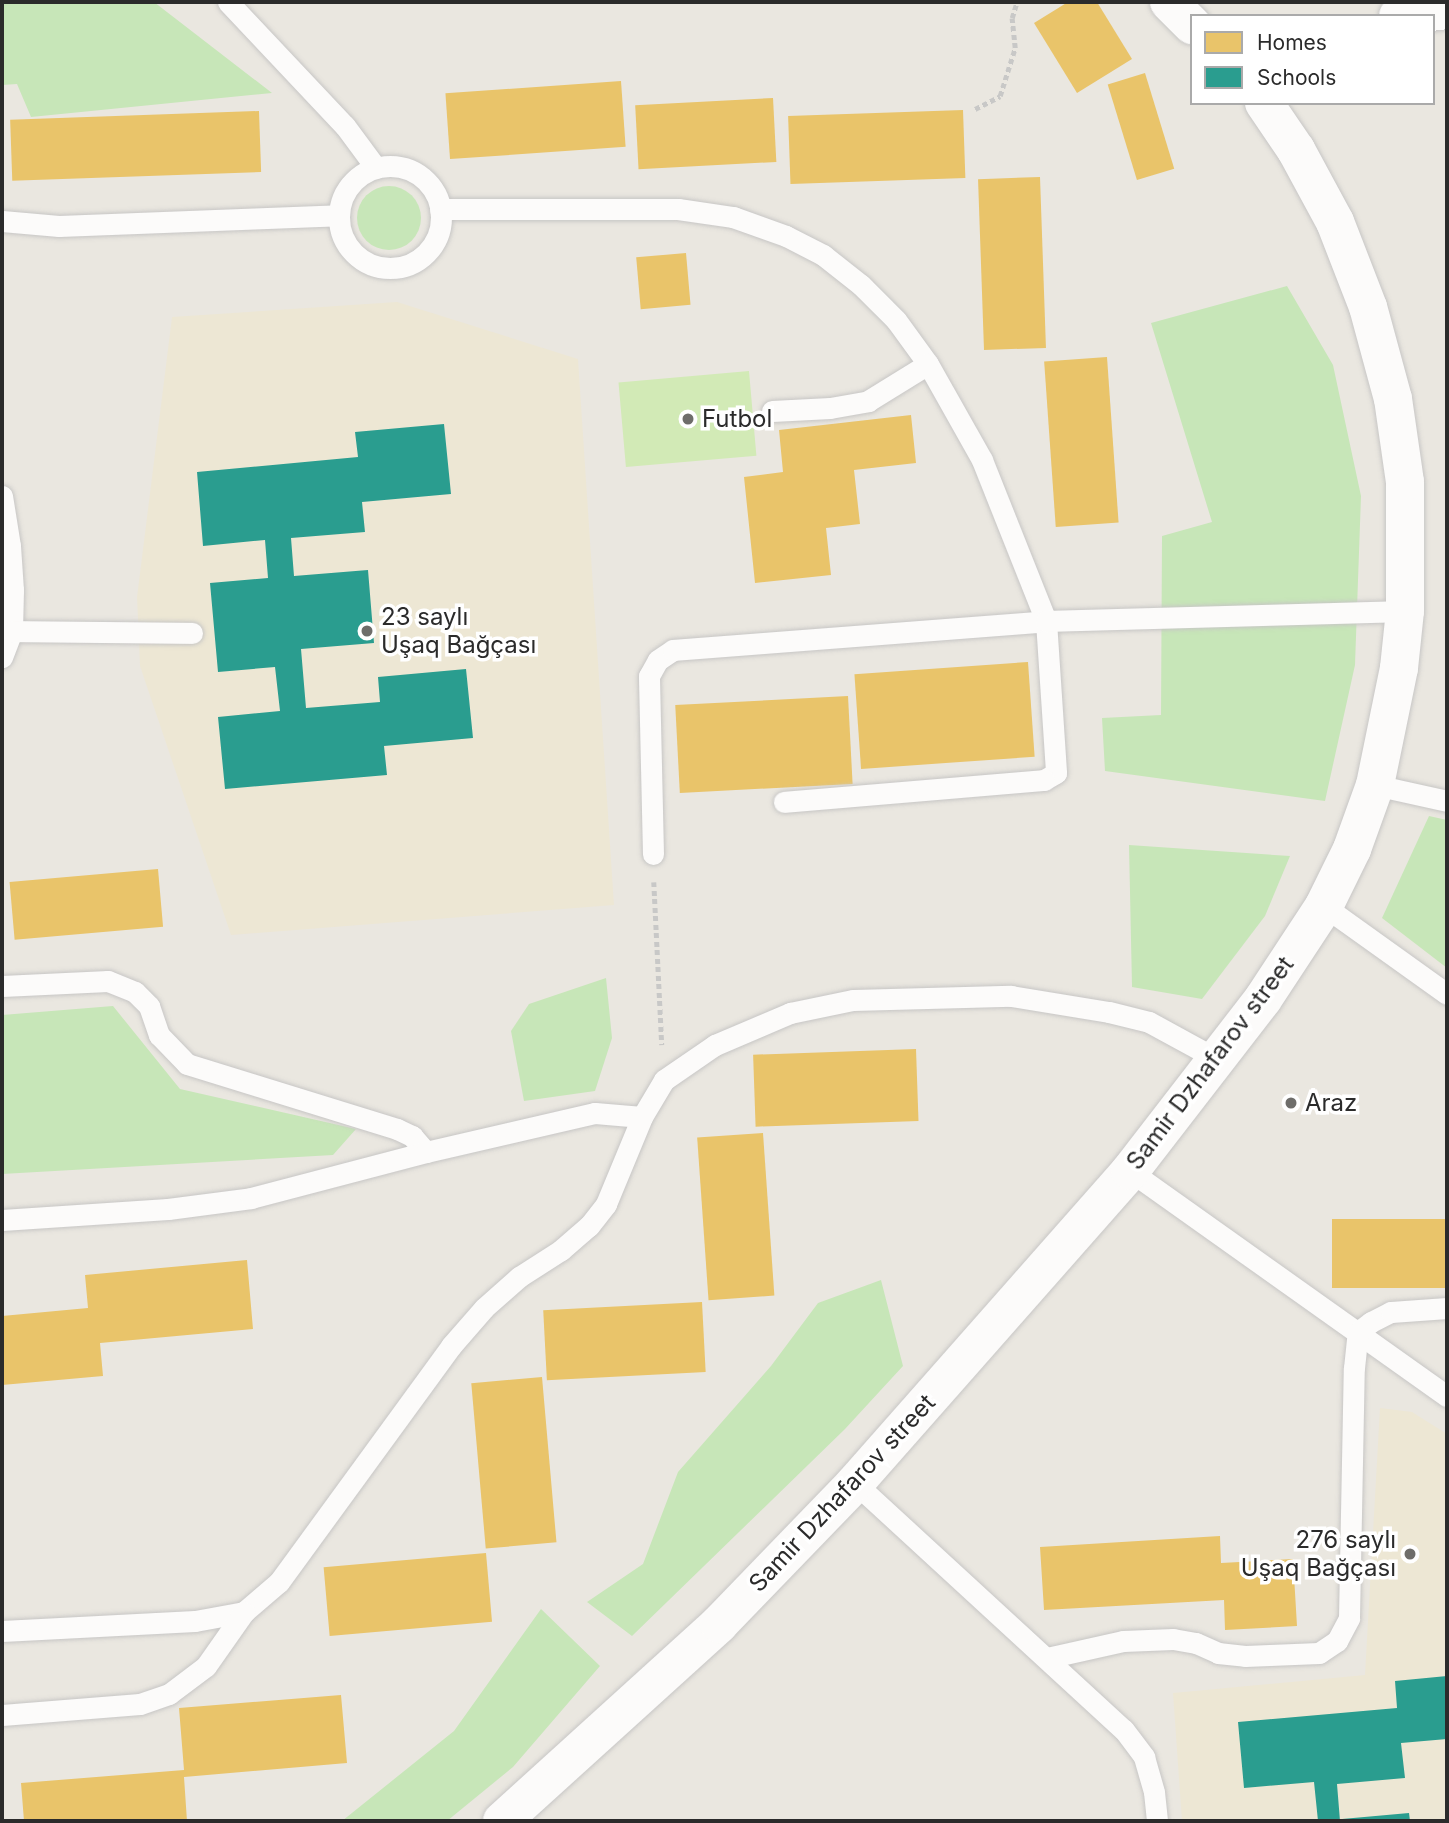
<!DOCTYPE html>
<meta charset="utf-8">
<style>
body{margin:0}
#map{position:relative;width:1449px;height:1823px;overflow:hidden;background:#eae7e0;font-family:Inter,sans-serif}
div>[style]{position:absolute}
.education>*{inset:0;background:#ede7d4}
.green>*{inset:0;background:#c7e6b8}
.round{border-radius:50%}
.pitch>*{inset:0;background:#d2eab6;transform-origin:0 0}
.homes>*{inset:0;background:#e9c46a;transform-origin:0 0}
.schools>*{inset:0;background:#2a9d8f}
.path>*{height:4.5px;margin-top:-2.25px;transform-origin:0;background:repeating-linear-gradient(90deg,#c8c8c7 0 5px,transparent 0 8.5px)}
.roads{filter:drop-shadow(0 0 2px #c7c6c5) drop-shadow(0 0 2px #c7c6c5)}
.lane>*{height:21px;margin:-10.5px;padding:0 10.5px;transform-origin:10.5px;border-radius:10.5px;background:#fcfbfa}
.lane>.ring{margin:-10.5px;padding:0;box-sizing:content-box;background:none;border:21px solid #fcfbfa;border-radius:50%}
.street>*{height:38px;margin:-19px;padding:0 19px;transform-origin:19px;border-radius:19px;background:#fcfbfa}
.dots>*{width:19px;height:19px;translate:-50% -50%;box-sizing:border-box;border:4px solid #fff;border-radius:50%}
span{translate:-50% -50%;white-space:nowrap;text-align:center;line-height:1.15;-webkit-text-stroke:7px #fff;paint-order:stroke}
.poi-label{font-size:24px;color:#2b2b2b}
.left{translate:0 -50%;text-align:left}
.right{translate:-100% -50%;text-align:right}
.street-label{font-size:24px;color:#2b2b2b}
.frame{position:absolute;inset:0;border:4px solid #2b2b2b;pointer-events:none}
.legend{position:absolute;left:1190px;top:14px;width:245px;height:91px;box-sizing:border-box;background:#fff;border:2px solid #aaa;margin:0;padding:9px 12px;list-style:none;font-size:21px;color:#2b2b2b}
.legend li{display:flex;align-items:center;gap:14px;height:35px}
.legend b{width:35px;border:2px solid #aaa}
</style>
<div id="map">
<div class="education">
<i style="clip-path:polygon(397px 302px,578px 359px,614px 905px,231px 935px,140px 666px,137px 597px,172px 317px)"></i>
<i style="clip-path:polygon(1380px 1408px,1412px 1412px,1447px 1434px,1447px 1821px,1182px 1821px,1173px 1693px,1365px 1675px)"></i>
</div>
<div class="green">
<i style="clip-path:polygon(2px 2px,154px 2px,272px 93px,31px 117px,17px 84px,2px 85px)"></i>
<i class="round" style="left:357px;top:186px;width:64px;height:64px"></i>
<i style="clip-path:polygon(1287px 286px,1333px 365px,1361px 496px,1355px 665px,1325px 801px,1105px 771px,1102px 718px,1161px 715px,1162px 536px,1212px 522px,1151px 323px)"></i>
<i style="clip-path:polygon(1429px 816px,1447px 820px,1447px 968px,1382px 918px)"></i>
<i style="clip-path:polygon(1129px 845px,1290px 856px,1265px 916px,1202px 999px,1132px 987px)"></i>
<i style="clip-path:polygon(606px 978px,612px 1038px,595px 1091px,524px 1101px,511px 1031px,529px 1004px)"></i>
<i style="clip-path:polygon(113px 1006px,180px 1089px,356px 1129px,333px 1155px,2px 1174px,2px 1015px)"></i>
<i style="clip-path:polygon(881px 1280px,903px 1366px,845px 1429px,632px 1636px,587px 1602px,643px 1564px,678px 1472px,771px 1366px,818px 1303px)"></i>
<i style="clip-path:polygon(541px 1609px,600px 1666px,513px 1767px,447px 1821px,342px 1821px,454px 1731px)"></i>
</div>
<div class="pitch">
<i style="left:749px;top:371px;width:85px;height:131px;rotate:85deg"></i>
</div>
<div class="homes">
<i style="clip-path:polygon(1068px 2px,1097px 2px,1132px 59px,1077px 93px,1034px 23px)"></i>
<i style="left:1145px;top:73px;width:100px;height:39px;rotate:73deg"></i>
<i style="left:621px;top:81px;width:66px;height:176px;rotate:86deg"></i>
<i style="left:773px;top:98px;width:64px;height:138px;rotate:87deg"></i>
<i style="left:963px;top:110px;width:68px;height:175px;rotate:88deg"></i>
<i style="left:259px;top:111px;width:61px;height:249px;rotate:88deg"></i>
<i style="left:1040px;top:177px;width:171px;height:62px;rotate:88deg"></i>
<i style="left:686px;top:253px;width:52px;height:50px;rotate:85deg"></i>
<i style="left:1107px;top:357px;width:166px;height:63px;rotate:86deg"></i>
<i style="clip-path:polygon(911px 415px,916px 463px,854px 470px,860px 524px,826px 528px,831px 575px,755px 583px,744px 477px,783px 472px,779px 430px)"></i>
<i style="left:1028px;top:662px;width:95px;height:174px;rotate:86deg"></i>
<i style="left:848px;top:696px;width:88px;height:173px;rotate:87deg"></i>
<i style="left:158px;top:869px;width:58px;height:149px;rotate:85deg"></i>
<i style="left:916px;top:1049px;width:72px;height:163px;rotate:88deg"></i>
<i style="left:763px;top:1133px;width:163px;height:66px;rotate:86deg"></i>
<i style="left:1447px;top:1219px;width:69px;height:115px;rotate:90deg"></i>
<i style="clip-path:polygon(247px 1260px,253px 1329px,100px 1343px,103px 1376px,2px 1385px,2px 1316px,88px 1308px,85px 1275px)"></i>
<i style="left:702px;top:1302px;width:70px;height:159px;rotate:87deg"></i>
<i style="left:542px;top:1377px;width:166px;height:71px;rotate:85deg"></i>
<i style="clip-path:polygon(1220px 1536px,1221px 1563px,1293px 1559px,1297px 1626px,1225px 1630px,1224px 1600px,1044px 1610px,1040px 1547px)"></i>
<i style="left:486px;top:1553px;width:69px;height:163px;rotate:85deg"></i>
<i style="clip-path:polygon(341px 1695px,347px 1763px,184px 1777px,187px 1821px,24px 1821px,21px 1783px,184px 1770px,179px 1708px)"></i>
</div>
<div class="schools">
<i style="clip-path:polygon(444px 424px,451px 494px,362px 502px,365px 532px,291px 538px,294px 576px,368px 570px,374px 643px,301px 649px,306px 708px,380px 702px,378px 677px,466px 669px,473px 738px,384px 746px,387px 775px,225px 789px,218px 717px,280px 711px,275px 667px,218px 672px,210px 583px,268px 578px,265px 540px,203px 546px,197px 472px,358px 457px,355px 432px)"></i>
<i style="clip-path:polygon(1447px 1676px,1447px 1739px,1401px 1743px,1405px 1778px,1337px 1784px,1340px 1821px,1318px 1821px,1314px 1782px,1244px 1788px,1238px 1722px,1397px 1708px,1395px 1681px)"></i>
<i style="clip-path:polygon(1409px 1813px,1410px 1821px,1342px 1821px,1342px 1819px)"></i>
</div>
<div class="path">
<i style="left:975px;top:109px;width:28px;rotate:-27deg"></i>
<i style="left:1000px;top:96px;width:50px;rotate:-72.6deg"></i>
<i style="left:1015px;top:48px;width:30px;rotate:-96deg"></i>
<i style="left:1012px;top:18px;width:17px;rotate:-73deg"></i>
<i style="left:654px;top:882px;width:163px;rotate:87.2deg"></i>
</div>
<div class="roads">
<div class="lane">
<i style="left:228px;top:2px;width:170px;rotate:46.7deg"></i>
<i style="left:345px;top:126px;width:52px;rotate:53.6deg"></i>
<i class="ring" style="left:339px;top:166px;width:81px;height:81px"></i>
<i style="left:440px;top:209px;width:238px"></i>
<i style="left:678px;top:209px;width:56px;rotate:8.3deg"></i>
<i style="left:733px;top:217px;width:56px;rotate:19.7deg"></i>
<i style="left:786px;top:236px;width:42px;rotate:27.2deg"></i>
<i style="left:823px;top:255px;width:48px;rotate:38.3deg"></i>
<i style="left:861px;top:285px;width:49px;rotate:45deg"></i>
<i style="left:896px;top:320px;width:54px;rotate:54deg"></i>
<i style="left:928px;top:364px;width:110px;rotate:60.6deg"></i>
<i style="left:982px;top:460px;width:173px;rotate:68.3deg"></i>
<i style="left:1046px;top:621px;width:152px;rotate:86.2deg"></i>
<i style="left:1056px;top:773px;width:14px;rotate:150deg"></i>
<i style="left:1044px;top:780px;width:261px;rotate:175.2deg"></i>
<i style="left:2px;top:221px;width:57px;rotate:5deg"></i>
<i style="left:59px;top:226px;width:280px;rotate:-2.2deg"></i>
<i style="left:772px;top:411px;width:58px;rotate:-3deg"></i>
<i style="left:830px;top:408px;width:39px;rotate:-10deg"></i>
<i style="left:868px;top:401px;width:70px;rotate:-31.7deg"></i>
<i style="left:2px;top:496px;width:51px;rotate:80.9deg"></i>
<i style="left:10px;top:546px;width:44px;rotate:86.1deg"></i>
<i style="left:13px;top:590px;width:41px;rotate:91.4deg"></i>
<i style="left:12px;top:631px;width:28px;rotate:111deg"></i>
<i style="left:12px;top:631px;width:180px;rotate:0.6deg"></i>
<i style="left:1375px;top:785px;width:74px;rotate:12.5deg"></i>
<i style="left:653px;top:854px;width:178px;rotate:-91.3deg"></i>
<i style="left:649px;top:676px;width:18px;rotate:-61deg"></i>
<i style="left:658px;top:660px;width:18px;rotate:-34deg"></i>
<i style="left:673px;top:650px;width:374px;rotate:-4.4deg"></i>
<i style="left:1046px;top:621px;width:359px;rotate:-1.6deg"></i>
<i style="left:1324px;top:906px;width:151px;rotate:35.6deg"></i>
<i style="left:2px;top:986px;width:106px;rotate:-2.7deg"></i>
<i style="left:108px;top:981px;width:29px;rotate:22deg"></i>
<i style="left:135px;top:992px;width:20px;rotate:45deg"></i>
<i style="left:149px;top:1006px;width:31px;rotate:71deg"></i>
<i style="left:159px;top:1035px;width:40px;rotate:46deg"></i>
<i style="left:187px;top:1064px;width:220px;rotate:17.2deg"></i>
<i style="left:397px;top:1129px;width:17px;rotate:25deg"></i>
<i style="left:412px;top:1136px;width:21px;rotate:49deg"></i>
<i style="left:1130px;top:1171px;width:389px;rotate:35.4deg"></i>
<i style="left:2px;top:1220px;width:166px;rotate:-3.8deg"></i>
<i style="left:168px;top:1209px;width:84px;rotate:-7.5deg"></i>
<i style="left:251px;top:1198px;width:181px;rotate:-14.7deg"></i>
<i style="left:426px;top:1152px;width:173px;rotate:-13deg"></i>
<i style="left:595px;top:1113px;width:47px;rotate:4.9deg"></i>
<i style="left:855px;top:1483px;width:365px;rotate:42.6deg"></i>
<i style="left:1124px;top:1730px;width:34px;rotate:53deg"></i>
<i style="left:1144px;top:1757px;width:36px;rotate:74deg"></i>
<i style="left:1154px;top:1792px;width:29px;rotate:84deg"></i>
<i style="left:2px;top:1631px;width:193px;rotate:-3deg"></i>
<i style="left:195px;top:1621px;width:50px;rotate:-10.4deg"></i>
<i style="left:244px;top:1612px;width:46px;rotate:-40.6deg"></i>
<i style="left:279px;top:1582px;width:292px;rotate:-53.9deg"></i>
<i style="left:451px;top:1346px;width:50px;rotate:-49deg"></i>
<i style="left:484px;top:1308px;width:47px;rotate:-41.5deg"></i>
<i style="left:519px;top:1277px;width:50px;rotate:-32.7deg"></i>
<i style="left:561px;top:1250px;width:37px;rotate:-41deg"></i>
<i style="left:589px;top:1226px;width:28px;rotate:-52deg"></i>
<i style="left:606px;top:1204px;width:94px;rotate:-67.5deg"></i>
<i style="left:642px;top:1117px;width:43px;rotate:-59.3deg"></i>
<i style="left:664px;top:1080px;width:62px;rotate:-34.5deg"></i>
<i style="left:715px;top:1045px;width:82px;rotate:-23.1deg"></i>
<i style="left:790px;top:1013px;width:64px;rotate:-11.7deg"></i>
<i style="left:853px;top:1000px;width:158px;rotate:-1.5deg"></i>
<i style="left:1011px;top:996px;width:99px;rotate:9.3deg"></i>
<i style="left:1109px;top:1012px;width:41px;rotate:14deg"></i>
<i style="left:1149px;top:1022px;width:77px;rotate:28.6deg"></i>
<i style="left:1047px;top:1658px;width:78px;rotate:-12.6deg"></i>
<i style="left:1123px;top:1641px;width:50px;rotate:-2.3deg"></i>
<i style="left:1173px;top:1639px;width:23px;rotate:10deg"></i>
<i style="left:1196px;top:1643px;width:24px;rotate:24deg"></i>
<i style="left:1218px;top:1653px;width:27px;rotate:6deg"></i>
<i style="left:1245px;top:1656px;width:74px;rotate:-2.3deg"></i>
<i style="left:1319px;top:1653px;width:22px;rotate:-34deg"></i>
<i style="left:1337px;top:1641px;width:26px;rotate:-62deg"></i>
<i style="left:1349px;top:1618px;width:250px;rotate:-88.9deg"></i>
<i style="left:1354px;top:1368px;width:36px;rotate:-84deg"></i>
<i style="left:1358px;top:1332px;width:16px;rotate:-38deg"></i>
<i style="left:1371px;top:1322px;width:22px;rotate:-27deg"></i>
<i style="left:1391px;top:1312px;width:56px;rotate:-4.1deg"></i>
<i style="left:2px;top:1715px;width:138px;rotate:-4.6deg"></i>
<i style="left:140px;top:1704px;width:31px;rotate:-19deg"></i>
<i style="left:169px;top:1694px;width:46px;rotate:-37.1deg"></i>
<i style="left:206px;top:1666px;width:66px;rotate:-54.9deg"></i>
</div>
<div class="street">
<i style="left:1169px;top:2px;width:33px;rotate:45deg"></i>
<i style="left:1398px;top:16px;width:49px;rotate:-7deg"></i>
<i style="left:502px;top:1821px;width:293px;rotate:-42.2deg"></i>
<i style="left:719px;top:1624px;width:196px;rotate:-46deg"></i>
<i style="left:855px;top:1483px;width:416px;rotate:-48.6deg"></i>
<i style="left:1130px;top:1171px;width:217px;rotate:-52.3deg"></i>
<i style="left:1263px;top:999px;width:111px;rotate:-56.7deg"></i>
<i style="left:1324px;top:906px;width:64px;rotate:-63.8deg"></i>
<i style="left:1352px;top:849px;width:68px;rotate:-70.2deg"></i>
<i style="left:1375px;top:785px;width:119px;rotate:-78.4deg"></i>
<i style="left:1399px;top:668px;width:57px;rotate:-84deg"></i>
<i style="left:1405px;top:611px;width:129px;rotate:-90deg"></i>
<i style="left:1405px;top:482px;width:84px;rotate:-98.2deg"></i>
<i style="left:1393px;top:399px;width:95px;rotate:-105.2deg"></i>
<i style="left:1368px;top:307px;width:91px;rotate:-111.2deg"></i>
<i style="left:1335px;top:222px;width:82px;rotate:-118.4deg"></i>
<i style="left:1296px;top:150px;width:57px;rotate:-124.2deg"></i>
</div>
</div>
<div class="dots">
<i style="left:688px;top:419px;background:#6e6d6a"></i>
<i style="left:367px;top:631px;background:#6e6d6a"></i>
<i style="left:1291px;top:1103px;background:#6e6d6a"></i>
<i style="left:1410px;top:1554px;background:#6e6d6a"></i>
</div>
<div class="poi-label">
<span class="left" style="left:702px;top:419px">Futbol</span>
<span class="left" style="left:381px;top:631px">23 saylı<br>Uşaq Bağçası</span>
<span class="left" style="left:1305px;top:1103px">Araz</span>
<span class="right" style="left:1396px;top:1554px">276 saylı<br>Uşaq Bağçası</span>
</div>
<div class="street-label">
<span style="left:1210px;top:1063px;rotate:-53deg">Samir Dzhafarov street</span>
<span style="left:842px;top:1493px;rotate:-47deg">Samir Dzhafarov street</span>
</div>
<div class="frame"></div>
<ul class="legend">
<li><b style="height:19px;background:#e9c46a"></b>Homes</li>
<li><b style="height:19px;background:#2a9d8f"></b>Schools</li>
</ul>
</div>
